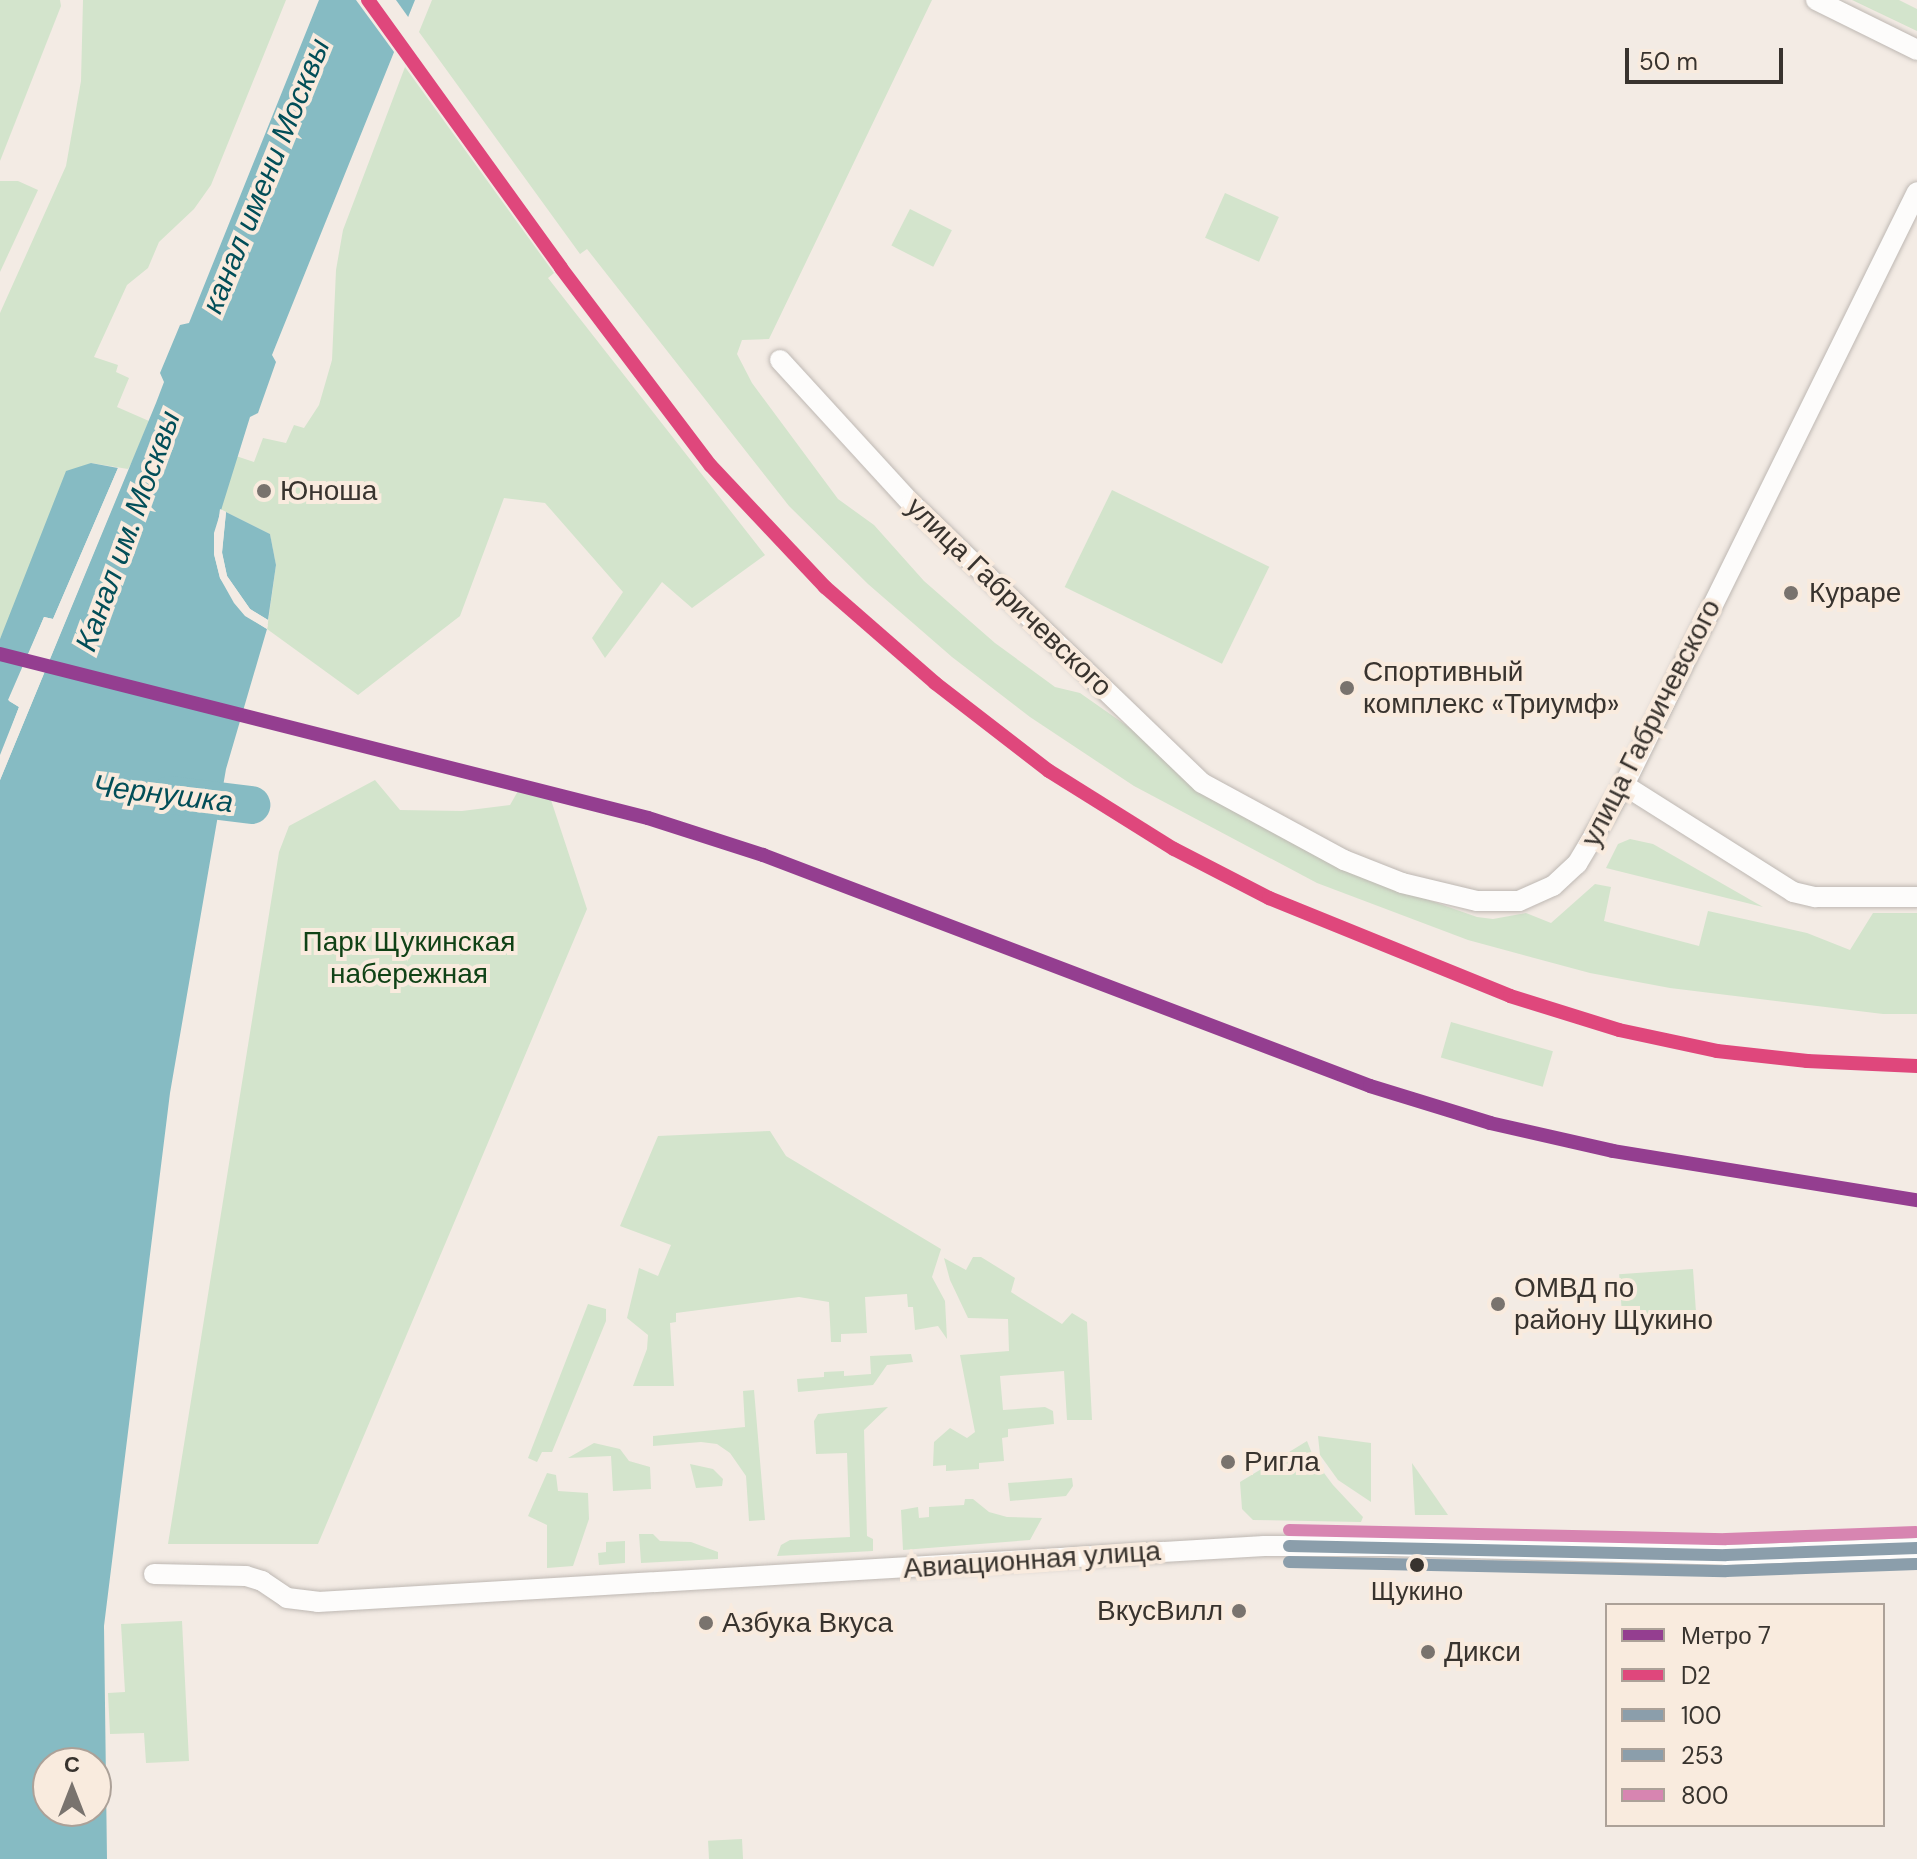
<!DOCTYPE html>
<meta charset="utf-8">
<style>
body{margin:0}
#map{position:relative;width:1917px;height:1859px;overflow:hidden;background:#f3ebe4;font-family:"DM Sans",sans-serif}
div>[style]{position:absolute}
.green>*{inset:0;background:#d3e4cc;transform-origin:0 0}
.water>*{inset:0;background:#86bbc3}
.pier>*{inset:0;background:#f3ebe4}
.river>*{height:38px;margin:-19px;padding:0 19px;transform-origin:19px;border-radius:19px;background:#86bbc3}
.roads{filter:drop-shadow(0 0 2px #beb8b3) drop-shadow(0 0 2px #beb8b3)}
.minor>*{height:20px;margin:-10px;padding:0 10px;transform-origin:10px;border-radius:10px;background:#fdfcfb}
.bus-1>*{height:12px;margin:-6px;padding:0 6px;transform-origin:6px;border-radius:6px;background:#8b9eab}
.bus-2>*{height:12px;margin:-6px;padding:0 6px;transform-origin:6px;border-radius:6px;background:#8b9eab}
.bus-3>*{height:12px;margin:-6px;padding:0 6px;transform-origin:6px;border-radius:6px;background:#d785b1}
.rail-1>*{height:14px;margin:-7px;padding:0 7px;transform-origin:7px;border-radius:7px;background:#df477c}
.metro-1>*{height:14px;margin:-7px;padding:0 7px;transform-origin:7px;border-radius:7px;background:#943e90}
.dots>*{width:22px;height:22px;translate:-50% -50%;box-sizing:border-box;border:4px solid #f9ebde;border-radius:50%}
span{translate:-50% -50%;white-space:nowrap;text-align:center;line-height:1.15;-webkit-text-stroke:8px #f9ebde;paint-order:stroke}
.bus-label{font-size:26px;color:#38332e}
.poi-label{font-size:28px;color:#38332e}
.left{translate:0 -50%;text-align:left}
.right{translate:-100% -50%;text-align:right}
.street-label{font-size:28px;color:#38332e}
.park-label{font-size:28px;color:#104216}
.water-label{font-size:30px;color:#024e58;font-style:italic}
.legend{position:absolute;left:1605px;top:1603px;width:280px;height:224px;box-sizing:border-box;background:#f9ebde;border:2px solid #aca198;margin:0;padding:10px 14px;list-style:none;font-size:24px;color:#38332e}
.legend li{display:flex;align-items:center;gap:16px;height:40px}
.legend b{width:40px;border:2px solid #aca198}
.north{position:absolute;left:32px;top:1747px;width:80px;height:80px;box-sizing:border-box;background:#f9ebde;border:2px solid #aca198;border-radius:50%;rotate:0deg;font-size:22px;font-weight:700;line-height:32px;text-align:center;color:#38332e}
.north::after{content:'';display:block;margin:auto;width:28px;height:36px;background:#79736e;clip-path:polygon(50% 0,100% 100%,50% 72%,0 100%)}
.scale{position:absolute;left:1625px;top:48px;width:158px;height:36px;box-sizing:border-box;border:4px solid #38332e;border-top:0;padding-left:10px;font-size:24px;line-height:28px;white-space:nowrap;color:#38332e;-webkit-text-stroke:6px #f9ebde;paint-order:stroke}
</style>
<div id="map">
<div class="green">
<i style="clip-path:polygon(0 0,60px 0,61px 6px,0 161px)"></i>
<i style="clip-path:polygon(83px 0,286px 0,211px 185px,194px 209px,159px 242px,148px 268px,127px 285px,94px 357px,118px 365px,116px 372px,129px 378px,117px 407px,149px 421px,132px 462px,128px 469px,91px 463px,0 639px,0 313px,66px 166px,81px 81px)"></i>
<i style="clip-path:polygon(432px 0,932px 0,769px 339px,742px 340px,737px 354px,752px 383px,838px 499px,874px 525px,924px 581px,995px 643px,1055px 687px,1080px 693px,1140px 735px,1189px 782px,1231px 810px,1343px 870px,1477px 917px,1493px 919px,1526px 913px,1551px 923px,1595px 884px,1611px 887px,1604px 921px,1699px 946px,1708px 911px,1807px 933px,1850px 950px,1873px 913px,1917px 913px,1917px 1014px,1883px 1014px,1670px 988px,1590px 973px,1468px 940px,1317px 883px,1134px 786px,1030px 717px,952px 657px,868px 584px,789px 506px,587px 249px,580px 254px,419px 32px)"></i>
<i style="clip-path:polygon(1852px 0,1899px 0,1917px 9px,1917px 31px)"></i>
<i style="clip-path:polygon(405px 67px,554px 273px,548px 278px,765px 555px,692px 608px,662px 582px,605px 658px,592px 638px,623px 592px,545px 503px,504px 498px,460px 616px,358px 695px,267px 629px,276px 565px,270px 534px,220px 509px,236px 456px,254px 462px,263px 438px,286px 443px,294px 425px,304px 428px,319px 405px,332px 360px,336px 270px,343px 230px)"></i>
<i style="clip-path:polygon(0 181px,18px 181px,38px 190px,0 272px)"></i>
<i style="left:1225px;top:193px;width:59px;height:49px;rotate:24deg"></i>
<i style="left:910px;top:209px;width:47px;height:41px;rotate:27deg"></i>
<i style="left:1112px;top:490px;width:175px;height:108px;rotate:26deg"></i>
<i style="clip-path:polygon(375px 780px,400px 810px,462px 811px,510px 805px,518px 791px,550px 797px,587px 909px,318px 1544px,168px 1544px,279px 852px,289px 826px)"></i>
<i style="clip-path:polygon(1630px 839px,1653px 844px,1763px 907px,1606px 868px,1618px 844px)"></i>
<i style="left:1451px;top:1022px;width:106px;height:37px;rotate:16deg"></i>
<i style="clip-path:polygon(770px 1131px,786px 1156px,941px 1249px,932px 1277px,945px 1301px,947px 1339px,938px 1326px,915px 1330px,913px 1307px,908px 1307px,907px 1294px,865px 1297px,867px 1333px,841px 1334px,841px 1342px,831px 1342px,829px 1302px,799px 1297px,676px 1313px,676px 1322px,670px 1323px,674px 1386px,633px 1386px,647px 1349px,648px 1335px,627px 1318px,639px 1268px,658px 1276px,671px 1245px,620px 1226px,658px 1136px)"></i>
<i style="clip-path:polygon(973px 1257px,981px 1257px,1015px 1278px,1011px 1292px,1062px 1324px,1072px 1313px,1087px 1322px,1092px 1420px,1067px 1420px,1064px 1371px,1000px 1376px,1003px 1410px,1045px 1407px,1053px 1411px,1054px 1424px,1008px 1429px,1008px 1437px,1002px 1438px,1004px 1461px,979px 1463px,979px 1469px,946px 1471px,946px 1465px,933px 1466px,934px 1442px,950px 1428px,967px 1438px,975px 1432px,960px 1355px,1009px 1351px,1008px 1319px,968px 1318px,950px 1280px,944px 1258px,966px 1270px)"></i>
<i style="left:1693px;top:1269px;width:46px;height:74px;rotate:86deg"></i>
<i style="clip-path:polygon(588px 1304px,606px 1309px,606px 1321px,552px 1452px,542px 1452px,537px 1462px,528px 1458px)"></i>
<i style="clip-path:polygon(911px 1354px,913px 1362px,887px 1365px,873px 1385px,798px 1392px,797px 1379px,824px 1377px,824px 1372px,844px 1371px,844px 1376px,871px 1374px,870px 1356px)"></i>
<i style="clip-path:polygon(754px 1390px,765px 1520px,749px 1521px,746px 1476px,730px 1453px,717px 1444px,701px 1442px,653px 1446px,653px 1436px,745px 1427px,743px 1391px)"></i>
<i style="clip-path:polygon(888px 1407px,864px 1430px,867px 1536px,873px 1539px,873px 1551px,777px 1556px,781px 1545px,790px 1540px,850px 1537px,847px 1453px,816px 1454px,814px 1421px,818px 1414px)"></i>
<i style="clip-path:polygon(1318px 1436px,1371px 1443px,1371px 1502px,1338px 1480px,1320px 1455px)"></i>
<i style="clip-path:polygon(1307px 1441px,1315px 1461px,1333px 1485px,1363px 1517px,1361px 1522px,1253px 1520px,1242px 1509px,1240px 1482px)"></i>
<i style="clip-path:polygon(594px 1443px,620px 1449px,629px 1461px,650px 1467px,651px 1489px,613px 1491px,611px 1456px,568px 1458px)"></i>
<i style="clip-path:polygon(1412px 1463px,1448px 1515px,1415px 1515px)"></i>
<i style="clip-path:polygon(690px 1464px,713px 1469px,723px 1479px,722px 1486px,696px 1488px)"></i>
<i style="clip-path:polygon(547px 1473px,556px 1475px,558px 1491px,588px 1493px,589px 1519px,573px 1566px,547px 1568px,547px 1525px,528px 1516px)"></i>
<i style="clip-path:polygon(1072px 1478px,1073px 1486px,1066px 1496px,1010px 1501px,1008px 1483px)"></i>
<i style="clip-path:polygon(965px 1499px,973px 1499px,989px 1512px,1007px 1517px,1042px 1518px,1030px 1540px,903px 1550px,901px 1510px,918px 1507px,919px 1518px,929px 1517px,929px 1507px,964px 1505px)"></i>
<i style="clip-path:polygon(639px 1534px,653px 1534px,660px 1541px,691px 1542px,718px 1552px,718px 1559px,641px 1563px)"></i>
<i style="clip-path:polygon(625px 1541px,625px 1563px,599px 1565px,598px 1553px,606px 1552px,606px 1542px)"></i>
<i style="clip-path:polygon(182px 1621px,189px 1761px,146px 1763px,144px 1733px,110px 1734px,108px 1693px,125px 1692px,121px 1624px)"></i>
<i style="left:742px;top:1839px;width:20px;height:34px;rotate:87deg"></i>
</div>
<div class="water">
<i style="clip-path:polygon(evenodd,319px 0,415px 0,272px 355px,276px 362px,258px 413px,250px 417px,214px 533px,214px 554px,220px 578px,234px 603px,245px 616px,267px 629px,226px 769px,170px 1093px,104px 1626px,107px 1859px,0 1859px,0 780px,156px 403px,164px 382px,160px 373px,180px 325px,189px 323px,319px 0,48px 1763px,96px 1763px,96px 1811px,48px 1811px,48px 1763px)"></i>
<i style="clip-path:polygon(91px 463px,118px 468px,53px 619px,44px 617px,9px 701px,19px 707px,0 755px,0 639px,66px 471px)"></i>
<i style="clip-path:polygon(226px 512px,270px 534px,276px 565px,268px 620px,250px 609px,227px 576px,222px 553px)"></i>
</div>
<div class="pier">
<i style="clip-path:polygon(356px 0,396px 0,411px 21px,397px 56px)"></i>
<i style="clip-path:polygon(118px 468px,122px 469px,57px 621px,46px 621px,13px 699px,23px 708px,0 759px,19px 707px,8px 700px,44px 617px,53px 619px)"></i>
<i style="clip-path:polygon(124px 469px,128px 469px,0 780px,0 769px)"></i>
<i style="clip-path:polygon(220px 509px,226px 512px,222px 552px,227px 576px,250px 609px,268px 620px,268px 624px,254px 616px,268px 625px,267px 629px,245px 615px,220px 578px,214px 554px)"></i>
</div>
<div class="river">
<i style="left:170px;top:795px;width:82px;rotate:7deg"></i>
</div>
<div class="roads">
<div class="minor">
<i style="left:1816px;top:0;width:113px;rotate:26.3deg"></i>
<i style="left:780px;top:360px;width:195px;rotate:47.5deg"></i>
<i style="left:912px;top:504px;width:402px;rotate:43.9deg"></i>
<i style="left:1202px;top:783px;width:162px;rotate:28.5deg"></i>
<i style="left:1344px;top:860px;width:62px;rotate:21.6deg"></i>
<i style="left:1402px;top:883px;width:77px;rotate:13.5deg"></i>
<i style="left:1477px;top:901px;width:42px"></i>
<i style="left:1519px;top:901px;width:37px;rotate:-24deg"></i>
<i style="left:1553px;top:886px;width:33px;rotate:-43deg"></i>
<i style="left:1577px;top:864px;width:92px;rotate:-59.3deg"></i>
<i style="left:1624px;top:785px;width:661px;rotate:-63.71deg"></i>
<i style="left:1624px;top:785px;width:200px;rotate:32.3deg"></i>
<i style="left:1793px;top:892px;width:23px;rotate:13deg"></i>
<i style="left:1815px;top:897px;width:102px"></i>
<i style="left:154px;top:1574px;width:92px;rotate:1.2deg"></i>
<i style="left:246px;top:1576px;width:17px;rotate:17deg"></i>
<i style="left:262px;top:1581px;width:30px;rotate:34deg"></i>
<i style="left:287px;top:1598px;width:31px;rotate:7deg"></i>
<i style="left:318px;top:1602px;width:948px;rotate:-3.39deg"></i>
<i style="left:1264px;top:1546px;width:126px"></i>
<i style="left:1390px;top:1546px;width:336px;rotate:1.5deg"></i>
<i style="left:1726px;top:1555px;width:191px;rotate:-2.1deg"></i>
</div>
</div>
<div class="bus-1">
<i style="left:1289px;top:1546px;width:437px;rotate:1.2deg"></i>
<i style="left:1726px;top:1555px;width:191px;rotate:-2.1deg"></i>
</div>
<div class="bus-2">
<i style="left:1289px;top:1562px;width:437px;rotate:1.2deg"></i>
<i style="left:1726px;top:1571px;width:191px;rotate:-2.1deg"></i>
</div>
<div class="bus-3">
<i style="left:1289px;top:1530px;width:437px;rotate:1.2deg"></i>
<i style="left:1726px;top:1539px;width:190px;rotate:-2.1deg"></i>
</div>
<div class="rail-1">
<i style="left:368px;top:0;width:330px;rotate:54.2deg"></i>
<i style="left:561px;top:268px;width:248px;rotate:52.9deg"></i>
<i style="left:711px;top:466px;width:166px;rotate:46.7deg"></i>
<i style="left:825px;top:587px;width:146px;rotate:41.1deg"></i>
<i style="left:935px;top:683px;width:144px;rotate:37.7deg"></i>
<i style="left:1049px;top:771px;width:147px;rotate:32deg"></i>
<i style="left:1174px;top:849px;width:107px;rotate:27.3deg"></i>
<i style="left:1269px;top:898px;width:260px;rotate:22.1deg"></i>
<i style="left:1510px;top:996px;width:114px;rotate:17.3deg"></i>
<i style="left:1619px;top:1030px;width:100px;rotate:12.1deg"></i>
<i style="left:1717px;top:1051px;width:91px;rotate:6.3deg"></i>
<i style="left:1807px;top:1061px;width:110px;rotate:2.6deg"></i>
</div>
<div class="metro-1">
<i style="left:0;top:654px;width:668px;rotate:14.2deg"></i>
<i style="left:648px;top:818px;width:121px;rotate:17.8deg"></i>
<i style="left:763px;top:855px;width:649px;rotate:20.83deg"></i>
<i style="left:1370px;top:1086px;width:126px;rotate:17.1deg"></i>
<i style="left:1490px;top:1123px;width:126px;rotate:12.8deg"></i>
<i style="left:1613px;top:1151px;width:308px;rotate:9.2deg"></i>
</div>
<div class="dots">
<i style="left:264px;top:491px;background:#79736e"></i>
<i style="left:1791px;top:593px;background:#79736e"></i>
<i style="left:1347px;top:688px;background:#79736e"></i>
<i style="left:1498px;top:1304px;background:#79736e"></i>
<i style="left:1228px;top:1462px;background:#79736e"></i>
<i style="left:1417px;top:1565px;background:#38332e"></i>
<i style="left:1239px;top:1611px;background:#79736e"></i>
<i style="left:706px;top:1623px;background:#79736e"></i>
<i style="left:1428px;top:1652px;background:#79736e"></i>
</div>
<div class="bus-label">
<span style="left:1417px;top:1592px">Щукино</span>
</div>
<div class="poi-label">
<span class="left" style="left:280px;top:491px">Юноша</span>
<span class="left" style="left:1809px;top:593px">Кураре</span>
<span class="left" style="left:1363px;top:688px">Спортивный<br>комплекс «Триумф»</span>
<span class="left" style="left:1514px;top:1304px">ОМВД по<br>району Щукино</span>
<span class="left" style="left:1244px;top:1462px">Ригла</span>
<span class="right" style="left:1223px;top:1611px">ВкусВилл</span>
<span class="left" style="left:722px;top:1623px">Азбука Вкуса</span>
<span class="left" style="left:1444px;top:1652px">Дикси</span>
</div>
<div class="street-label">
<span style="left:1009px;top:597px;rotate:44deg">улица Габричевского</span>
<span style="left:1651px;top:723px;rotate:-63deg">улица Габричевского</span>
<span style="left:1032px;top:1560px;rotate:-4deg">Авиационная улица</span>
</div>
<div class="park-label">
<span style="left:409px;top:958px">Парк Щукинская<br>набережная</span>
</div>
<div class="water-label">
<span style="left:266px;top:176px;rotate:-68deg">канал имени Москвы</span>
<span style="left:128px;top:531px;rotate:-70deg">Канал им. Москвы</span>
<span style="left:163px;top:794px;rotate:7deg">Чернушка</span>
</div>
<ul class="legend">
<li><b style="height:10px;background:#943e90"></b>Метро 7</li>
<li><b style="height:10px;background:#df477c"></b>D2</li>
<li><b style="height:10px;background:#8b9eab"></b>100</li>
<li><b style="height:10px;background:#8b9eab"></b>253</li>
<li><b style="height:10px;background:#d785b1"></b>800</li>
</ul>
<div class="north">С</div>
<div class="scale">50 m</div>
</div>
